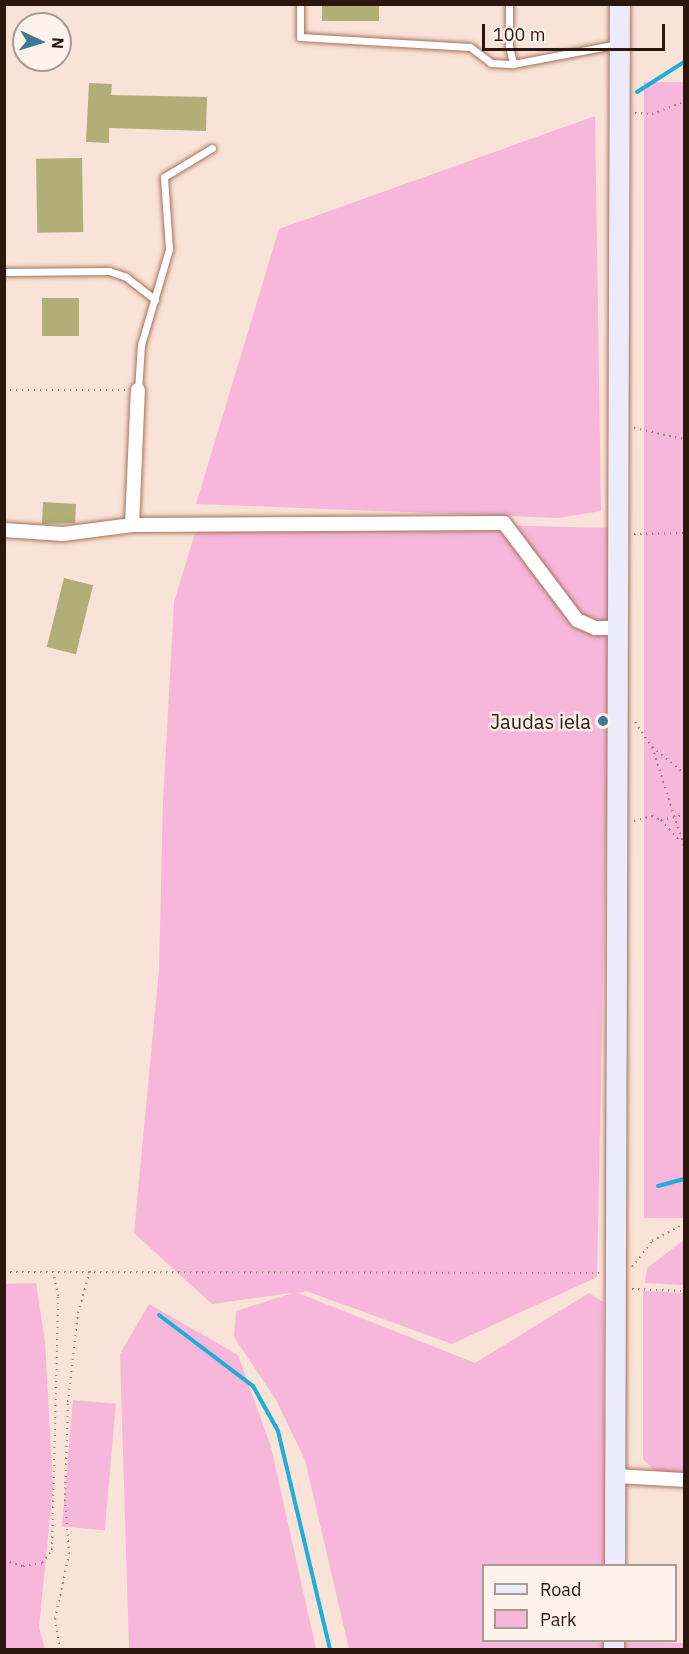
<!DOCTYPE html>
<style>
body{margin:0}
#map{position:relative;width:689px;height:1654px;overflow:hidden;background:#f9e2d7;font-family:"IBM Plex Sans",sans-serif}
div>[style]{position:absolute}
.green>*{inset:0;background:#f7b7da;transform-origin:0 0}
.stream>*{height:4px;margin:-2px;padding:0 2px;transform-origin:2px;border-radius:2px;background:#1fadd9}
.building>*{inset:0;background:#b1ae77;transform-origin:0 0}
.path>*{height:2px;margin-top:-1px;transform-origin:0;background:repeating-linear-gradient(90deg,#978177 0 1.5px,transparent 0 6px)}
.roads{filter:drop-shadow(0 0 2px #a5725a) drop-shadow(0 0 2px #a5725a)}
.lane>*{height:7px;margin:-3.5px;padding:0 3.5px;transform-origin:3.5px;border-radius:3.5px;background:#fff}
.street>*{height:14px;margin:-7px;padding:0 7px;transform-origin:7px;border-radius:7px;background:#fff}
.secondary>*{height:20px;margin:-10px;padding:0 10px;transform-origin:10px;border-radius:10px;background:#ebebfb}
.dots>*{width:16px;height:16px;translate:-50% -50%;box-sizing:border-box;border:3px solid #fef2ec;border-radius:50%}
span{translate:-50% -50%;white-space:nowrap;text-align:center;line-height:1.15;-webkit-text-stroke:4.5px #fef2ec;paint-order:stroke}
.poi-label{font-size:20px;color:#2b170d}
.right{translate:-100% -50%;text-align:right}
.frame{position:absolute;inset:0;border:6px solid #2b170d;pointer-events:none}
.legend{position:absolute;left:482px;top:1564px;width:195px;height:78px;box-sizing:border-box;background:#fef2ec;border:2px solid #aa9a93;margin:0;padding:8px 10px;list-style:none;font-size:18px;color:#2b170d}
.legend li{display:flex;align-items:center;gap:12px;height:30px}
.legend b{width:30px;border:2px solid #aa9a93}
.north{position:absolute;left:12px;top:12px;width:60px;height:60px;box-sizing:border-box;background:#fef2ec;border:2px solid #aa9a93;border-radius:50%;rotate:94deg;font-size:16px;font-weight:700;line-height:24px;text-align:center;color:#2b170d}
.north::after{content:'';display:block;margin:auto;width:21px;height:27px;background:#3d7990;clip-path:polygon(50% 0,100% 100%,50% 72%,0 100%)}
.scale{position:absolute;left:482px;top:24px;width:183px;height:27px;box-sizing:border-box;border:3px solid #2b170d;border-top:0;padding-left:8px;font-size:18px;line-height:21px;white-space:nowrap;color:#2b170d;-webkit-text-stroke:4px #fef2ec;paint-order:stroke}
</style>
<div id="map">
<div class="green">
<i style="left:684px;top:82px;width:1136px;height:40px;rotate:90deg"></i>
<i style="clip-path:polygon(595px 116px,601px 511px,559px 518px,196px 504px,279px 229px)"></i>
<i style="clip-path:polygon(198px 523px,399px 523px,612px 528px,597px 1277px,452px 1344px,306px 1291px,298px 1293px,475px 1363px,589px 1293px,603px 1302px,605px 1565px,484px 1566px,484px 1640px,605px 1641px,605px 1649px,349px 1649px,305px 1460px,276px 1400px,234px 1337px,236px 1311px,292px 1293px,212px 1304px,134px 1233px,159px 969px,163px 801px,174px 602px)"></i>
<i style="clip-path:polygon(684px 1240px,684px 1285px,645px 1283px,647px 1268px)"></i>
<i style="clip-path:polygon(36px 1283px,45px 1342px,53px 1487px,39px 1627px,45px 1649px,5px 1649px,5px 1284px)"></i>
<i style="clip-path:polygon(643px 1291px,684px 1293px,684px 1473px,655px 1471px,643px 1459px)"></i>
<i style="clip-path:polygon(149px 1304px,238px 1355px,271px 1447px,316px 1649px,129px 1649px,120px 1354px)"></i>
<i style="left:73px;top:1400px;width:43px;height:127px;rotate:5deg"></i>
<i style="clip-path:polygon(625px 1641px,684px 1643px,684px 1649px,625px 1649px)"></i>
</div>
<div class="stream">
<i style="left:637px;top:92px;width:56px;rotate:-32.6deg"></i>
<i style="left:658px;top:1186px;width:27px;rotate:-15deg"></i>
<i style="left:159px;top:1315px;width:118px;rotate:37.1deg"></i>
<i style="left:253px;top:1386px;width:51px;rotate:60.9deg"></i>
<i style="left:278px;top:1431px;width:225px;rotate:76.6deg"></i>
</div>
<div class="building">
<i style="left:322px;top:4px;width:57px;height:17px"></i>
<i style="clip-path:polygon(89px 83px,112px 84px,111px 95px,207px 97px,206px 131px,109px 128px,109px 143px,86px 142px)"></i>
<i style="left:82px;top:158px;width:74px;height:46px;rotate:89deg"></i>
<i style="left:42px;top:298px;width:37px;height:38px"></i>
<i style="clip-path:polygon(43px 502px,76px 504px,75px 523px,42px 524px)"></i>
<i style="left:64px;top:578px;width:30px;height:71px;rotate:14deg"></i>
</div>
<div class="path">
<i style="left:635px;top:113px;width:17px;rotate:3deg"></i>
<i style="left:652px;top:114px;width:34px;rotate:-21deg"></i>
<i style="left:4px;top:390px;width:121px"></i>
<i style="left:634px;top:428px;width:51px;rotate:12.4deg"></i>
<i style="left:634px;top:534px;width:50px;rotate:-1.1deg"></i>
<i style="left:635px;top:722px;width:30px;rotate:56deg"></i>
<i style="left:652px;top:747px;width:104px;rotate:72.1deg"></i>
<i style="left:652px;top:747px;width:41px;rotate:39.1deg"></i>
<i style="left:661px;top:820px;width:24px;rotate:-12deg"></i>
<i style="left:634px;top:821px;width:19px;rotate:-16deg"></i>
<i style="left:652px;top:816px;width:10px;rotate:24deg"></i>
<i style="left:661px;top:820px;width:28px;rotate:48deg"></i>
<i style="left:632px;top:1267px;width:33px;rotate:-52deg"></i>
<i style="left:652px;top:1241px;width:36px;rotate:-28deg"></i>
<i style="left:4px;top:1272px;width:598px;rotate:0.1deg"></i>
<i style="left:632px;top:1289px;width:52px;rotate:2.2deg"></i>
<i style="left:4px;top:1560px;width:20px;rotate:18deg"></i>
<i style="left:23px;top:1566px;width:19px;rotate:-9deg"></i>
<i style="left:42px;top:1563px;width:16px;rotate:-52deg"></i>
<i style="left:52px;top:1550px;width:254px;rotate:-88.6deg"></i>
<i style="left:58px;top:1296px;width:25px;rotate:-101deg"></i>
<i style="left:60px;top:1650px;width:31px;rotate:-99deg"></i>
<i style="left:55px;top:1619px;width:66px;rotate:-77.8deg"></i>
<i style="left:69px;top:1554px;width:53px;rotate:-94.3deg"></i>
<i style="left:65px;top:1501px;width:99px;rotate:-88.3deg"></i>
<i style="left:68px;top:1402px;width:90px;rotate:-83.6deg"></i>
<i style="left:78px;top:1313px;width:44px;rotate:-74.1deg"></i>
</div>
<div class="roads">
<div class="lane">
<i style="left:300px;top:4px;width:33px;rotate:90deg"></i>
<i style="left:300px;top:37px;width:170px;rotate:3.4deg"></i>
<i style="left:470px;top:47px;width:26px;rotate:37deg"></i>
<i style="left:491px;top:63px;width:22px;rotate:3deg"></i>
<i style="left:513px;top:64px;width:107px;rotate:-10.8deg"></i>
<i style="left:509px;top:4px;width:42px;rotate:90deg"></i>
<i style="left:509px;top:46px;width:18px;rotate:77deg"></i>
<i style="left:4px;top:272px;width:105px;rotate:-0.5deg"></i>
<i style="left:109px;top:271px;width:18px;rotate:19deg"></i>
<i style="left:126px;top:277px;width:37px;rotate:38deg"></i>
<i style="left:138px;top:390px;width:45px;rotate:-86.2deg"></i>
<i style="left:141px;top:345px;width:100px;rotate:-73.7deg"></i>
<i style="left:169px;top:249px;width:72px;rotate:-94deg"></i>
<i style="left:164px;top:177px;width:56px;rotate:-31.1deg"></i>
</div>
<div class="street">
<i style="left:132px;top:525px;width:135px;rotate:-87.5deg"></i>
<i style="left:4px;top:530px;width:59px;rotate:3.9deg"></i>
<i style="left:63px;top:534px;width:70px;rotate:-7.4deg"></i>
<i style="left:132px;top:525px;width:372px;rotate:-0.3deg"></i>
<i style="left:504px;top:523px;width:121px;rotate:53deg"></i>
<i style="left:577px;top:620px;width:20px;rotate:24deg"></i>
<i style="left:595px;top:628px;width:23px"></i>
<i style="left:615px;top:1476px;width:69px;rotate:3.3deg"></i>
</div>
<div class="secondary">
<i style="left:615px;top:1566px;width:1562px;rotate:-89.82deg"></i>
<i style="left:614px;top:1650px;width:10px;rotate:-90deg"></i>
</div>
</div>
<div class="dots">
<i style="left:603px;top:721px;background:#3d7990"></i>
</div>
<div class="poi-label">
<span class="right" style="left:591px;top:721px">Jaudas iela</span>
</div>
<div class="frame"></div>
<ul class="legend">
<li><b style="height:8px;background:#ebebfb"></b>Road</li>
<li><b style="height:16px;background:#f7b7da"></b>Park</li>
</ul>
<div class="north">N</div>
<div class="scale">100 m</div>
</div>
